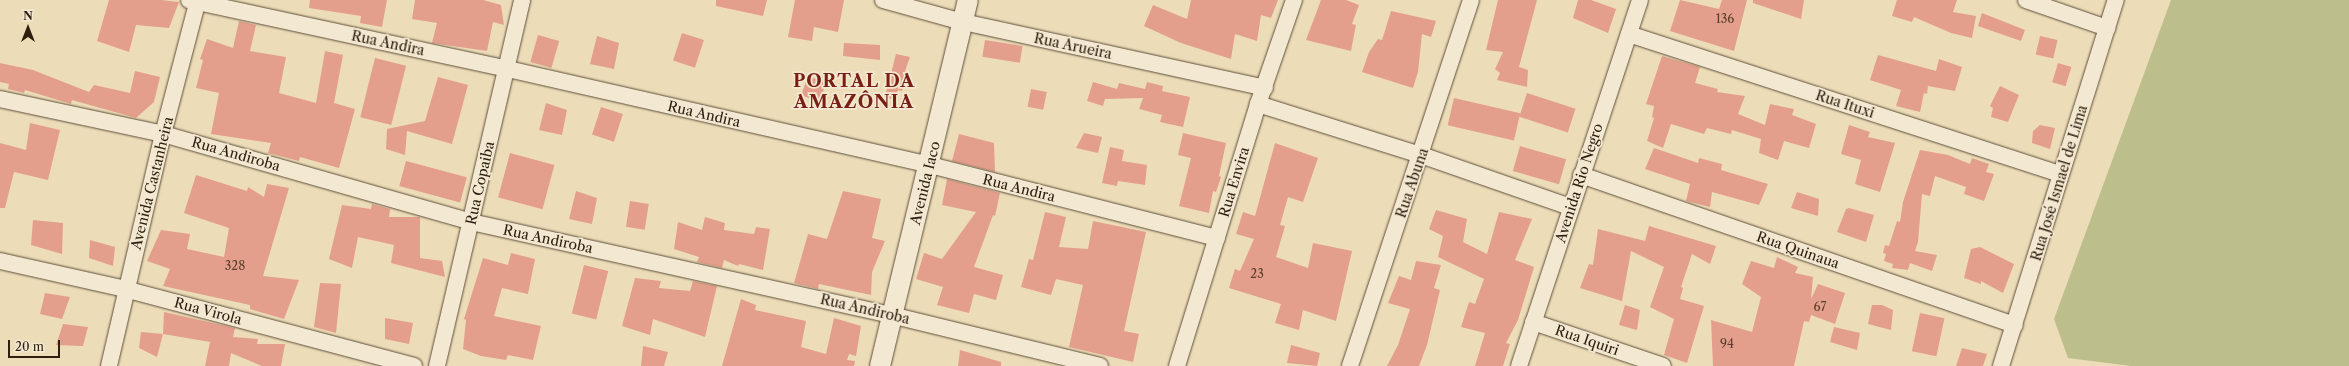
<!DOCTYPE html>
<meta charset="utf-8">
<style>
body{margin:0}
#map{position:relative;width:2349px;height:366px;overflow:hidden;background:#eddcb8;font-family:"Libre Caslon Text",serif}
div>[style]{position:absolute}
.green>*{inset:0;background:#bcbf8c}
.building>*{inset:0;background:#e49f8c;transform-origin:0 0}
.roads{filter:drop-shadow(0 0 1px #5d4e39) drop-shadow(0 0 1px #5d4e39)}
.minor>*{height:16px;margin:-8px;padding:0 8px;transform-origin:8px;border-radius:8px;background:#f3e8d1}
.tertiary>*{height:20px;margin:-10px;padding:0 10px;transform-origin:10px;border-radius:10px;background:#f3e8d1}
span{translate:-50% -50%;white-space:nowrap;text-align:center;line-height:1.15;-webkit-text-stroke:3.5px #f3e8d1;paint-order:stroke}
.number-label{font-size:12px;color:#5b3e2e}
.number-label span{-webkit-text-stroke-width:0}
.street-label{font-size:14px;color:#2d1e0f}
.district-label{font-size:18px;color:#7a1f14;font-weight:700;letter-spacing:1px}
.north{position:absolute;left:8px;top:8px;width:40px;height:40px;-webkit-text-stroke:3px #f3e8d1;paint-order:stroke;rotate:0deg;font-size:11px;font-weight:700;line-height:16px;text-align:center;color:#2d1e0f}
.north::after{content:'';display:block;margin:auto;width:14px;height:18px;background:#2d1e0f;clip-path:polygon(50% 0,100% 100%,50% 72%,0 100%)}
.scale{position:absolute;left:8px;top:340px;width:52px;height:18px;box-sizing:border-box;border:2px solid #2d1e0f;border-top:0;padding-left:5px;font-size:12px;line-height:14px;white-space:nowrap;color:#2d1e0f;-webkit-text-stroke:3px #f3e8d1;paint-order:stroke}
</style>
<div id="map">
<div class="green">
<i style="clip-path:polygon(2171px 0,2349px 0,2349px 366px,2131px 366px,2068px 358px,2054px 319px)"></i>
</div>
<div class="building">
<i style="clip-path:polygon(109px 0,161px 0,179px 2px,169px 28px,136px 25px,129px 52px,97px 41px)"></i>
<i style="clip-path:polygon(310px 0,387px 0,382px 27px,360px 23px,361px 16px,309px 8px)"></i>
<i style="clip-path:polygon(415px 0,483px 0,501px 5px,504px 25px,493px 22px,487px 51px,432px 43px,437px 23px,412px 19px)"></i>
<i style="clip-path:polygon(716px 0,767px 0,763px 16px,716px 6px)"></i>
<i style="clip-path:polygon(795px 0,844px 0,838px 32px,814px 27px,812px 41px,788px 37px)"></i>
<i style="clip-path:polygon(1191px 0,1278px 0,1271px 18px,1261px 15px,1257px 41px,1235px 34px,1231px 59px,1181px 43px,1144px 26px,1153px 5px,1187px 19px)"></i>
<i style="clip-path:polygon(1321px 0,1346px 0,1359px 5px,1352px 24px,1356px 25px,1351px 51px,1306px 40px)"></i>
<i style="clip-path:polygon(1498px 0,1537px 0,1519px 67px,1528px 70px,1527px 87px,1497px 80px,1500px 73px,1495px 69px,1503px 52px,1486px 50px)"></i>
<i style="clip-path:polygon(1578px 0,1591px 0,1616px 9px,1608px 33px,1573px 18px)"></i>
<i style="clip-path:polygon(1680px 0,1719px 9px,1722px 0,1747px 0,1734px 51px,1670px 31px)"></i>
<i style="clip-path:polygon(1753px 0,1804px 0,1801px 19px,1753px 3px)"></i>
<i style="clip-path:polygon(1897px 0,1957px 0,1953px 12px,1976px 16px,1972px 38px,1951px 33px,1914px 17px,1912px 22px,1892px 16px)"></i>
<i style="clip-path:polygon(1391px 11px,1436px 21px,1431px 37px,1422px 34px,1418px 72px,1413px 88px,1362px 72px,1369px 52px,1378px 39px,1382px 40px)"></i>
<i style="clip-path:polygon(1982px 13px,2025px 30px,2021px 41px,1978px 26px)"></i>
<i style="clip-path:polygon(239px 21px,256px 25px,250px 51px,286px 57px,279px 93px,316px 103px,325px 51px,343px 55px,334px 103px,355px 109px,339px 168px,300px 157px,299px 161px,268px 153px,271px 143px,211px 134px,219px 93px,196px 88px,203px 60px,200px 59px,207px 39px,233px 48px)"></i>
<i style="left:682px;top:33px;width:23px;height:29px;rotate:18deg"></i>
<i style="left:538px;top:35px;width:22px;height:28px;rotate:16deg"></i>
<i style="clip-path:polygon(597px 36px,619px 43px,614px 69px,590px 64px)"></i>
<i style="left:2040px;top:36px;width:18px;height:19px;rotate:13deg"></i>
<i style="left:985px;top:40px;width:38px;height:17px;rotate:9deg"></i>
<i style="clip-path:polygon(844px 43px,880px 45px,880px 60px,843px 56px)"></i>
<i style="clip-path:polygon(896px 54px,910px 57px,905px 71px,907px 71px,902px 91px,898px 90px,894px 100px,885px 97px)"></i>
<i style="clip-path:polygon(1878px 55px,1936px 71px,1939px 59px,1962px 67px,1955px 91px,1928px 86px,1927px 94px,1924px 93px,1920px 112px,1896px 106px,1901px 90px,1870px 80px)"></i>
<i style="clip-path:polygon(1662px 56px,1700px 67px,1695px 83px,1718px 89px,1717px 92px,1745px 96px,1738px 114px,1765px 125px,1770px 104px,1794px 109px,1792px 115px,1816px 124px,1809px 148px,1784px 141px,1778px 160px,1759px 153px,1761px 139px,1732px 130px,1731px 134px,1707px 128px,1704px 134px,1671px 124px,1663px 148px,1647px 141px,1654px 118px,1652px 117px,1654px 106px,1646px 104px)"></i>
<i style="left:375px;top:58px;width:32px;height:61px;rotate:14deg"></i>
<i style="clip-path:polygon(0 63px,33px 70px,89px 92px,94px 85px,130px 93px,135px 71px,160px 77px,154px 102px,136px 118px,72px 100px,71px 104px,25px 90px,24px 93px,8px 89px,9px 84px,0 82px)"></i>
<i style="left:2058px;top:63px;width:14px;height:20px;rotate:17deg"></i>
<i style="clip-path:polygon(438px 77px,468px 85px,452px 144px,407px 131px,405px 155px,386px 149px,387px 129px,425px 121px)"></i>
<i style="clip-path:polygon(808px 77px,827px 81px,819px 102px,801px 95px)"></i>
<i style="clip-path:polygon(1093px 82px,1117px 89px,1119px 83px,1145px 89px,1147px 82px,1163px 86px,1162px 91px,1190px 97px,1183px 127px,1160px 122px,1162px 115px,1139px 109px,1143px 98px,1105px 99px,1103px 106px,1087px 101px)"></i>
<i style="clip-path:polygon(2000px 86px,2019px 95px,2008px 122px,1991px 117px,1993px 108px,1990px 106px)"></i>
<i style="left:1031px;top:89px;width:16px;height:18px;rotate:11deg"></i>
<i style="left:1527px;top:93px;width:51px;height:25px;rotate:18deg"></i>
<i style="left:1454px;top:98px;width:68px;height:28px;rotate:13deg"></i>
<i style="clip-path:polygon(546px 103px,567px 110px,562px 135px,539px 130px)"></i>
<i style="left:601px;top:107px;width:23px;height:29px;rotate:18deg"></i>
<i style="clip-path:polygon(30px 123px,60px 130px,48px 180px,14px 172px,5px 208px,0 208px,0 143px,26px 150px)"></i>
<i style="clip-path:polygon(1849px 125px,1870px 132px,1868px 137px,1895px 143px,1880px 192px,1855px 184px,1861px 160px,1841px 154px)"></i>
<i style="clip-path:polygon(2040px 125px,2055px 128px,2050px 149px,2032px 143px,2033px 131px)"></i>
<i style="clip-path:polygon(1084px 133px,1102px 137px,1098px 153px,1076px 148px)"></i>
<i style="clip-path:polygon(1183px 133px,1226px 143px,1219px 176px,1221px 177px,1216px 192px,1213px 191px,1209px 213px,1179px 206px,1191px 158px,1178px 155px)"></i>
<i style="clip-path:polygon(959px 134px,994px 143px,995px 172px,952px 161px)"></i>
<i style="clip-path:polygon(1275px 143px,1318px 158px,1303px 202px,1288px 197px,1280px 225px,1285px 226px,1276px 257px,1308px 268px,1313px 243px,1352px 251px,1336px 321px,1303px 310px,1299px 330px,1275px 323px,1281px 304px,1229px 288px,1235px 269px,1240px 271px,1254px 239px,1236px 234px,1243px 212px,1255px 216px)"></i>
<i style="left:1520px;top:146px;width:48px;height:26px;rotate:16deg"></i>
<i style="clip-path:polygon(1110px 147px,1124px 150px,1122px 161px,1147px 165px,1145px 185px,1118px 181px,1117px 186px,1102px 183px)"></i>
<i style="clip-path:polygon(1654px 148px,1698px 163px,1699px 158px,1722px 164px,1721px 170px,1768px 184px,1759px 205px,1712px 192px,1710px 207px,1686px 201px,1690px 184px,1645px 169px)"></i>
<i style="clip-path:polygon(1920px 150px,1948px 155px,1970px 164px,1972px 158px,1989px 164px,1986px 172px,1994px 174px,1984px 201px,1964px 194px,1966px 187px,1935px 176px,1930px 196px,1922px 194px,1918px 242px,1915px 251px,1937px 255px,1932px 271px,1910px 263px,1908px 270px,1892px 268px,1893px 264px,1884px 261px,1886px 254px,1883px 253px,1885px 245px,1889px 246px,1897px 221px,1900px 222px,1903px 202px)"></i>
<i style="left:510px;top:153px;width:46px;height:46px;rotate:15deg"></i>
<i style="left:406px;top:161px;width:63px;height:26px;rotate:15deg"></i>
<i style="clip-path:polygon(196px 175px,247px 191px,248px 187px,264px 197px,267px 184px,289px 188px,263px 276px,299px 280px,284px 319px,250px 309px,250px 305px,163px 286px,170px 269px,147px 261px,161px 230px,190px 234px,187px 249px,224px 257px,229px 228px,184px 213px)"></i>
<i style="clip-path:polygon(947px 179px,1000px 193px,995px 216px,993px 215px,974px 267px,1003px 275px,996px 300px,974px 294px,969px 313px,937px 305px,943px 287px,916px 279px,924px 253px,942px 259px,976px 212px,942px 205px)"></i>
<i style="clip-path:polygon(576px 191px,597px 198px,592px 224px,569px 219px)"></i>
<i style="clip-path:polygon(843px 191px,881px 199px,872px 238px,885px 241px,872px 272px,871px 295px,819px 284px,818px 289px,794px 283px,808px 234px,827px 239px)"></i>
<i style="clip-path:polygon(1797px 192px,1819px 199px,1818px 216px,1791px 208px)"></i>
<i style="left:630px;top:201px;width:19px;height:26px;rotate:9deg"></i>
<i style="clip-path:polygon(372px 204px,390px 209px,389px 217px,420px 217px,420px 258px,442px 261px,445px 277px,391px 263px,394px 245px,358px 237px,352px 268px,329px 259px,342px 205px,371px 209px)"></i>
<i style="clip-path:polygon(1849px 208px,1874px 215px,1866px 242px,1837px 232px,1846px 209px)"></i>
<i style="clip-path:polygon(1436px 210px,1467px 219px,1463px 242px,1487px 254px,1499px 212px,1532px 219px,1515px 260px,1534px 267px,1518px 320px,1506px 343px,1510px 344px,1503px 366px,1475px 366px,1485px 333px,1461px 327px,1469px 302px,1475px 304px,1484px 279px,1438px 257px,1443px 236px,1429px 229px)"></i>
<i style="clip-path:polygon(1045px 212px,1066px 217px,1059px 247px,1088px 249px,1093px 221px,1146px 232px,1124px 331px,1139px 334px,1133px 362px,1069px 347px,1083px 285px,1056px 279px,1051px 295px,1021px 287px,1029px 259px,1033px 260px)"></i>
<i style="clip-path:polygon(705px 217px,725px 223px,724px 230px,754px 234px,756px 227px,770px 229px,763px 270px,739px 264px,738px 266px,724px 260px,722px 268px,697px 262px,699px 257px,674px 249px,678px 222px,702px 230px)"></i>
<i style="clip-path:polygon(33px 220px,63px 223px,62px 254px,31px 245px)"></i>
<i style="clip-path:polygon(1649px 226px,1716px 246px,1710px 264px,1692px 254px,1681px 287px,1683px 288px,1680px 299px,1704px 306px,1687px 363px,1664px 355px,1674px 319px,1650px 307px,1664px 267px,1631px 251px,1622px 301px,1580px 288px,1589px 264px,1593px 265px,1598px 229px,1645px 241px)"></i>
<i style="clip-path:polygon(90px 240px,115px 247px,113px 266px,89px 258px)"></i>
<i style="clip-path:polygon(1980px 247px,2014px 264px,2003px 293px,1981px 281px,1981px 284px,1964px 278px,1971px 249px)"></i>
<i style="clip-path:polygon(511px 253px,535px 259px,528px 294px,502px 288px,494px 316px,541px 326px,533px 360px,508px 355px,506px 360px,481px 356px,463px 349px,466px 320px,464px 319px,483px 258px,508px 265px)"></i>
<i style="clip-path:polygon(1777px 257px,1798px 267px,1795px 273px,1813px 277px,1811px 299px,1818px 284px,1845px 293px,1835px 324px,1811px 315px,1809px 322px,1804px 321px,1794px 366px,1713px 366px,1711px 320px,1752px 332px,1761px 297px,1742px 284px,1751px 261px,1774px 268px)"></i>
<i style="clip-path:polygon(1416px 261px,1441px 265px,1434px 288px,1440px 290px,1427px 345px,1419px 366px,1387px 366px,1398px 345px,1410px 309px,1388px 303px,1399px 276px,1411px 280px)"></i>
<i style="left:584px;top:265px;width:25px;height:50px;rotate:14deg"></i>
<i style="clip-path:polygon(635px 278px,661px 281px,659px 288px,690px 291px,693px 281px,717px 286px,705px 337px,653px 319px,650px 335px,622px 326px)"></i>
<i style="clip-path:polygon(320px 283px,341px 284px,336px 333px,314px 327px)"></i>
<i style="clip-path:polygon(45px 293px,70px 297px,62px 319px,40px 314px)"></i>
<i style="clip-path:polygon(741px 299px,756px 305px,755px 310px,806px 321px,801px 347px,826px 354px,834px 318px,861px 326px,856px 356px,849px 354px,847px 360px,855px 361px,854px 366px,722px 366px)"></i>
<i style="clip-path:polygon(1625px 305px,1640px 310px,1637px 330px,1619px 325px)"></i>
<i style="clip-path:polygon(1872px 305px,1882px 305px,1893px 310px,1891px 330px,1868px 324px)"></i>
<i style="clip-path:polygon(164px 312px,235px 328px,233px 337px,258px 339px,257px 344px,285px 344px,281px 366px,262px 366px,231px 353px,229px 366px,205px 366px,210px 342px,163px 334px)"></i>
<i style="left:1920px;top:313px;width:25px;height:39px;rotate:12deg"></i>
<i style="clip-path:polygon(385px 318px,413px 323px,409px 344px,385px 339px)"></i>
<i style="clip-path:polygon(63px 324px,88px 327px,83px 346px,56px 345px)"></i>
<i style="clip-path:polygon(1834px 327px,1860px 333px,1857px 350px,1830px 342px)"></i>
<i style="clip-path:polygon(141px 332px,163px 334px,157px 357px,139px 348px)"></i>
<i style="clip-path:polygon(1291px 345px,1320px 353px,1317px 366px,1287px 363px)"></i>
<i style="clip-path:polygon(643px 346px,668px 352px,664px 366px,641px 366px)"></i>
<i style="clip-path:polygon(1962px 348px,1987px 354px,1983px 366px,1956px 366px)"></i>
<i style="clip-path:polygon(960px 350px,1001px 362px,1001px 366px,958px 366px)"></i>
</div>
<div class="roads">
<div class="minor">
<i style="left:189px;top:0;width:326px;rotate:12.2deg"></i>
<i style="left:508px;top:69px;width:433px;rotate:12.8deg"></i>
<i style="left:930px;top:165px;width:296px;rotate:14.3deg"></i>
<i style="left:883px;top:0;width:83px;rotate:15.4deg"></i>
<i style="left:963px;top:22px;width:309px;rotate:12.3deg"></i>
<i style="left:2026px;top:0;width:86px;rotate:19.1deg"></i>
<i style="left:1629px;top:34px;width:454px;rotate:18deg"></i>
<i style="left:0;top:99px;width:167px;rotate:12.1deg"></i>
<i style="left:163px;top:134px;width:320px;rotate:15.9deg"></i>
<i style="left:471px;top:222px;width:430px;rotate:12.5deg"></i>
<i style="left:891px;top:315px;width:215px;rotate:13.7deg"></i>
<i style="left:1258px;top:104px;width:171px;rotate:17.4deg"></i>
<i style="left:1421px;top:155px;width:158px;rotate:19.2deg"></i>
<i style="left:1581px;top:175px;width:459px;rotate:19.1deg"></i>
<i style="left:0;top:261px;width:128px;rotate:12.6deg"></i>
<i style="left:125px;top:289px;width:299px;rotate:14.9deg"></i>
<i style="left:1533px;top:322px;width:137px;rotate:18.7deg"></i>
<i style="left:109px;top:366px;width:238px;rotate:-76.9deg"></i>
<i style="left:163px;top:134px;width:138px;rotate:-75.4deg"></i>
<i style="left:437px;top:366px;width:376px;rotate:-76.9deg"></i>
<i style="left:1177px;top:366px;width:274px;rotate:-72.8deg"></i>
<i style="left:1258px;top:104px;width:110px;rotate:-70.9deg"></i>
<i style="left:1350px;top:366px;width:385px;rotate:-71.7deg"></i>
<i style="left:1519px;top:366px;width:385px;rotate:-71.7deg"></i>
<i style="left:2001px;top:366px;width:384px;rotate:-72.6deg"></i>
</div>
<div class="tertiary">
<i style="left:880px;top:366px;width:376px;rotate:-76.5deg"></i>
</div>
</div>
<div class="number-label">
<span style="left:1725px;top:19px">136</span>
<span style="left:235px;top:266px">328</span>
<span style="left:1257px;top:274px">23</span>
<span style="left:1820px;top:307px">67</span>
<span style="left:1727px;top:344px">94</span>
</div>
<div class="street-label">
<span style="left:388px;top:43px;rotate:12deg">Rua Andira</span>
<span style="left:1073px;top:46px;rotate:12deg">Rua Arueira</span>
<span style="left:1845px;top:104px;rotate:18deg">Rua Ituxi</span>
<span style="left:704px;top:114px;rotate:13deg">Rua Andira</span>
<span style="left:236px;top:154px;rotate:16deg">Rua Andiroba</span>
<span style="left:1234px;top:182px;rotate:-73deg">Rua Envira</span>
<span style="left:152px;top:183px;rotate:-76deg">Avenida Castanheira</span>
<span style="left:480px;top:183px;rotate:-77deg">Rua Copaiba</span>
<span style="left:925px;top:183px;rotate:-76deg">Avenida Iaco</span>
<span style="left:1412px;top:183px;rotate:-71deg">Rua Abuna</span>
<span style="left:1579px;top:183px;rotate:-72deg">Avenida Rio Negro</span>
<span style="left:2059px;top:183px;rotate:-73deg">Rua José Ismael de Lima</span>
<span style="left:1019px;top:188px;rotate:14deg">Rua Andira</span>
<span style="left:548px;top:239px;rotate:12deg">Rua Andiroba</span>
<span style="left:1798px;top:250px;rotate:19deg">Rua Quinaua</span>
<span style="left:865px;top:309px;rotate:13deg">Rua Andiroba</span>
<span style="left:208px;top:311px;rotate:15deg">Rua Virola</span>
<span style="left:1587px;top:340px;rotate:19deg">Rua Iquiri</span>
</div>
<div class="district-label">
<span style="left:854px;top:92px">PORTAL DA<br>AMAZÔNIA</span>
</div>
<div class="north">N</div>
<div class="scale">20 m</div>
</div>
